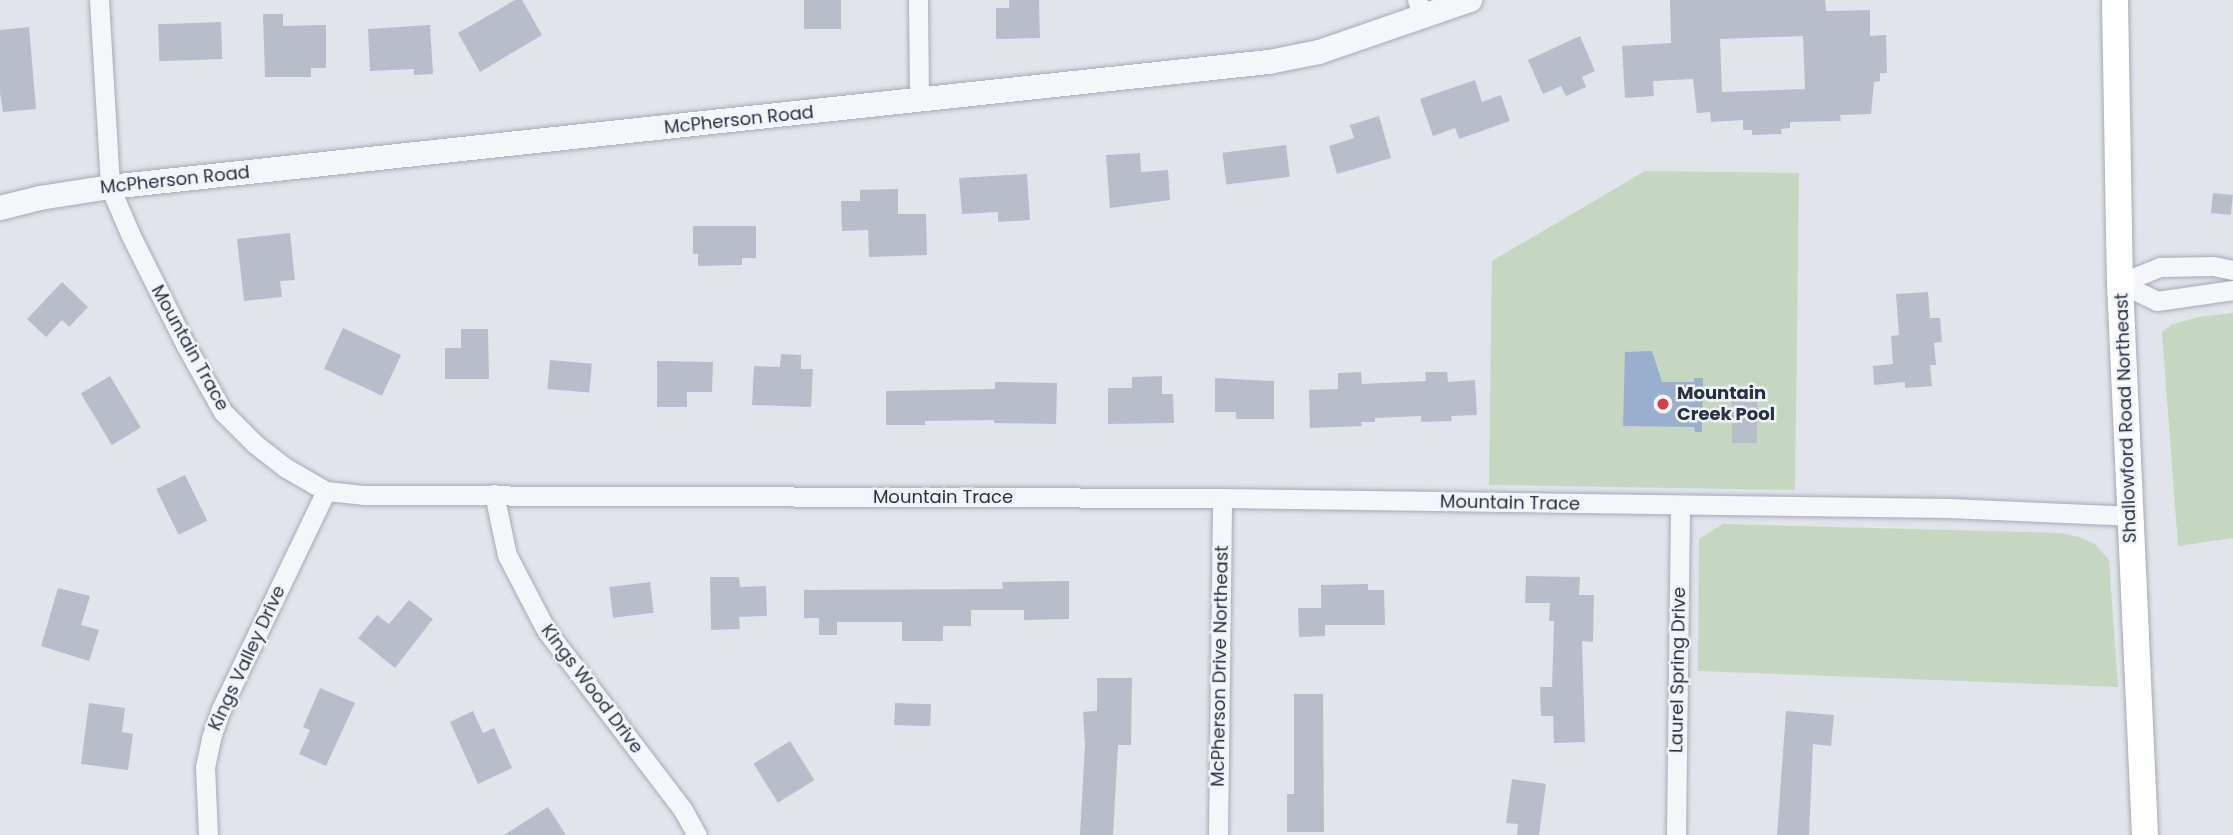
<!DOCTYPE html>
<style>
body{margin:0}
#map{position:relative;width:2233px;height:835px;overflow:hidden;background:#e1e4eb;font-family:Poppins,sans-serif}
div>[style]{position:absolute}
.green>*{inset:0;background:#c5d6c1}
.water>*{inset:0;background:#99afce}
.building>*{inset:0;background:#b8bdca;transform-origin:0 0}
.roads{filter:drop-shadow(0 0 2px #a5aab6) drop-shadow(0 0 2px #a5aab6)}
.minor>*{height:19px;margin:-9.5px;padding:0 9.5px;transform-origin:9.5px;border-radius:9.5px;background:#f4f6f9}
.tertiary>*{height:24px;margin:-12px;padding:0 12px;transform-origin:12px;border-radius:12px;background:#f4f6f9}
.secondary>*{height:26px;margin:-13px;padding:0 13px;transform-origin:13px;border-radius:13px;background:#fff}
.dots>*{width:19px;height:19px;translate:-50% -50%;box-sizing:border-box;border:4px solid #f1f4f8;border-radius:50%}
span{translate:-50% -50%;white-space:nowrap;text-align:center;line-height:1.15;-webkit-text-stroke:5px #f1f4f8;paint-order:stroke}
.street-label{font-size:18px;color:#273045}
.poi-label{font-size:18px;color:#273045;font-weight:700}
.left{translate:0 -50%;text-align:left}
</style>
<div id="map">
<div class="green">
<i style="clip-path:polygon(1645px 171px,1799px 173px,1795px 490px,1489px 485px,1492px 261px)"></i>
<i style="clip-path:polygon(2233px 313px,2233px 538px,2178px 546px,2162px 332px,2171px 325px,2198px 317px)"></i>
<i style="clip-path:polygon(1723px 524px,2061px 533px,2079px 537px,2096px 545px,2109px 560px,2118px 687px,1698px 671px,1699px 539px)"></i>
</div>
<div class="water">
<i style="clip-path:polygon(1652px 351px,1662px 382px,1694px 382px,1694px 378px,1703px 378px,1702px 432px,1695px 432px,1694px 427px,1623px 426px,1625px 352px)"></i>
</div>
<div class="building">
<i style="clip-path:polygon(515px 0,522px 0,542px 35px,480px 72px,458px 33px)"></i>
<i style="left:804px;top:0;width:37px;height:29px"></i>
<i style="clip-path:polygon(1009px 0,1039px 0,1040px 38px,996px 39px,996px 8px,1009px 8px)"></i>
<i style="clip-path:polygon(evenodd,1670px 0,1825px 0,1826px 11px,1870px 10px,1870px 36px,1886px 35px,1887px 73px,1880px 73px,1880px 81px,1874px 82px,1871px 114px,1840px 115px,1841px 121px,1790px 122px,1790px 128px,1781px 129px,1782px 134px,1752px 135px,1752px 130px,1743px 130px,1743px 120px,1711px 122px,1710px 112px,1697px 113px,1693px 79px,1653px 81px,1654px 96px,1625px 98px,1622px 46px,1671px 43px,1670px 0,1803px 36px,1805px 89px,1722px 92px,1720px 39px,1803px 36px)"></i>
<i style="clip-path:polygon(263px 14px,283px 14px,283px 26px,326px 25px,326px 68px,311px 68px,311px 77px,265px 77px)"></i>
<i style="left:221px;top:22px;width:37px;height:63px;rotate:88deg"></i>
<i style="clip-path:polygon(430px 25px,433px 74px,414px 75px,414px 69px,370px 71px,368px 29px)"></i>
<i style="clip-path:polygon(29px 27px,36px 109px,3px 112px,0 93px,0 30px)"></i>
<i style="clip-path:polygon(1580px 36px,1595px 71px,1582px 77px,1586px 87px,1566px 96px,1561px 86px,1543px 94px,1528px 60px)"></i>
<i style="clip-path:polygon(1475px 80px,1482px 102px,1501px 95px,1510px 121px,1459px 139px,1455px 128px,1433px 136px,1420px 99px)"></i>
<i style="clip-path:polygon(1379px 116px,1391px 158px,1337px 174px,1329px 146px,1354px 138px,1350px 125px)"></i>
<i style="left:1286px;top:145px;width:32px;height:64px;rotate:83deg"></i>
<i style="clip-path:polygon(1140px 153px,1141px 172px,1168px 170px,1170px 200px,1110px 208px,1106px 155px)"></i>
<i style="clip-path:polygon(1027px 174px,1030px 220px,998px 222px,998px 212px,962px 214px,959px 178px)"></i>
<i style="clip-path:polygon(898px 189px,898px 214px,926px 214px,927px 255px,869px 257px,868px 230px,842px 231px,841px 201px,860px 201px,860px 190px)"></i>
<i style="left:2213px;top:193px;width:20px;height:20px;rotate:6deg"></i>
<i style="clip-path:polygon(693px 226px,756px 226px,756px 258px,742px 258px,742px 265px,698px 266px,698px 254px,693px 254px)"></i>
<i style="clip-path:polygon(290px 233px,295px 280px,280px 281px,282px 297px,244px 301px,237px 239px)"></i>
<i style="clip-path:polygon(62px 282px,88px 307px,69px 327px,62px 320px,46px 337px,27px 319px)"></i>
<i style="clip-path:polygon(1928px 292px,1930px 318px,1940px 318px,1942px 342px,1934px 343px,1936px 365px,1930px 365px,1932px 386px,1905px 388px,1905px 382px,1874px 385px,1873px 366px,1893px 364px,1891px 336px,1899px 335px,1896px 294px)"></i>
<i style="left:343px;top:328px;width:64px;height:45px;rotate:25deg"></i>
<i style="clip-path:polygon(461px 329px,488px 329px,489px 379px,445px 379px,445px 348px,461px 348px)"></i>
<i style="clip-path:polygon(781px 354px,801px 355px,801px 369px,813px 369px,811px 407px,752px 405px,754px 366px,780px 367px)"></i>
<i style="left:550px;top:360px;width:42px;height:29px;rotate:5deg"></i>
<i style="clip-path:polygon(657px 361px,713px 362px,712px 392px,687px 392px,687px 407px,657px 407px)"></i>
<i style="clip-path:polygon(1361px 372px,1362px 384px,1426px 381px,1425px 372px,1447px 372px,1448px 382px,1475px 380px,1477px 415px,1451px 416px,1452px 421px,1421px 422px,1421px 416px,1375px 418px,1375px 422px,1361px 422px,1362px 426px,1310px 428px,1309px 390px,1338px 389px,1338px 373px)"></i>
<i style="left:110px;top:376px;width:60px;height:34px;rotate:59deg"></i>
<i style="clip-path:polygon(1162px 376px,1162px 394px,1173px 394px,1174px 423px,1108px 424px,1108px 388px,1132px 388px,1132px 377px)"></i>
<i style="clip-path:polygon(1215px 378px,1274px 381px,1274px 419px,1236px 419px,1236px 412px,1215px 412px)"></i>
<i style="clip-path:polygon(995px 382px,1057px 383px,1056px 424px,994px 423px,994px 420px,925px 421px,925px 425px,886px 425px,886px 391px,995px 389px)"></i>
<i style="left:1732px;top:389px;width:25px;height:54px"></i>
<i style="left:185px;top:475px;width:51px;height:32px;rotate:64deg"></i>
<i style="clip-path:polygon(1526px 576px,1580px 577px,1579px 595px,1594px 595px,1593px 642px,1582px 641px,1585px 742px,1554px 743px,1553px 716px,1541px 716px,1540px 687px,1552px 687px,1554px 621px,1549px 621px,1550px 603px,1525px 603px)"></i>
<i style="clip-path:polygon(710px 577px,739px 577px,740px 587px,766px 586px,767px 616px,739px 617px,740px 629px,711px 630px)"></i>
<i style="clip-path:polygon(1069px 581px,1069px 619px,1024px 620px,1024px 610px,971px 610px,971px 626px,943px 626px,943px 641px,902px 641px,902px 622px,837px 622px,837px 635px,819px 635px,819px 618px,804px 618px,804px 590px,1003px 589px,1002px 582px)"></i>
<i style="left:650px;top:582px;width:31px;height:41px;rotate:83deg"></i>
<i style="clip-path:polygon(1368px 584px,1368px 590px,1384px 590px,1385px 625px,1325px 625px,1325px 636px,1299px 637px,1298px 608px,1321px 608px,1321px 585px)"></i>
<i style="clip-path:polygon(58px 588px,90px 596px,81px 625px,99px 630px,89px 661px,41px 646px)"></i>
<i style="clip-path:polygon(409px 600px,433px 619px,395px 668px,358px 638px,377px 615px,389px 624px)"></i>
<i style="clip-path:polygon(1097px 678px,1132px 678px,1131px 745px,1118px 745px,1113px 835px,1080px 835px,1085px 745px,1083px 712px,1097px 711px)"></i>
<i style="clip-path:polygon(320px 688px,355px 703px,326px 766px,299px 754px,310px 730px,303px 727px)"></i>
<i style="clip-path:polygon(1294px 694px,1323px 694px,1324px 832px,1287px 832px,1287px 794px,1294px 794px)"></i>
<i style="clip-path:polygon(89px 703px,125px 708px,122px 732px,133px 734px,128px 770px,81px 764px)"></i>
<i style="left:895px;top:703px;width:36px;height:22px;rotate:2deg"></i>
<i style="clip-path:polygon(473px 711px,483px 733px,494px 728px,512px 768px,478px 784px,450px 722px)"></i>
<i style="clip-path:polygon(1786px 711px,1834px 715px,1831px 746px,1813px 744px,1809px 835px,1777px 835px)"></i>
<i style="left:790px;top:741px;width:46px;height:43px;rotate:58deg"></i>
<i style="clip-path:polygon(1512px 779px,1546px 784px,1539px 835px,1517px 835px,1518px 824px,1506px 823px)"></i>
<i style="clip-path:polygon(548px 807px,566px 835px,504px 835px)"></i>
</div>
<div class="roads">
<div class="minor">
<i style="left:99px;top:0;width:187px;rotate:86.6deg"></i>
<i style="left:110px;top:187px;width:53px;rotate:66.8deg"></i>
<i style="left:131px;top:236px;width:121px;rotate:63.4deg"></i>
<i style="left:185px;top:344px;width:78px;rotate:60.8deg"></i>
<i style="left:223px;top:412px;width:45px;rotate:45deg"></i>
<i style="left:255px;top:444px;width:39px;rotate:38deg"></i>
<i style="left:286px;top:468px;width:46px;rotate:29.9deg"></i>
<i style="left:326px;top:491px;width:37px;rotate:6deg"></i>
<i style="left:363px;top:495px;width:859px;rotate:0.2deg"></i>
<i style="left:1222px;top:498px;width:727px;rotate:0.79deg"></i>
<i style="left:1949px;top:508px;width:180px;rotate:2.5deg"></i>
<i style="left:918px;top:0;width:101px;rotate:89.4deg"></i>
<i style="left:1417px;top:0;width:19px;rotate:69deg"></i>
<i style="left:2120px;top:283px;width:41px;rotate:25.9deg"></i>
<i style="left:2157px;top:301px;width:77px;rotate:-8.2deg"></i>
<i style="left:2120px;top:283px;width:43px;rotate:-21.8deg"></i>
<i style="left:2160px;top:267px;width:53px;rotate:-1.1deg"></i>
<i style="left:2213px;top:266px;width:20px;rotate:11deg"></i>
<i style="left:494px;top:494px;width:62px;rotate:78deg"></i>
<i style="left:507px;top:555px;width:85px;rotate:62.5deg"></i>
<i style="left:546px;top:630px;width:226px;rotate:52.7deg"></i>
<i style="left:683px;top:810px;width:29px;rotate:61deg"></i>
<i style="left:208px;top:835px;width:68px;rotate:-92.5deg"></i>
<i style="left:205px;top:767px;width:30px;rotate:-78deg"></i>
<i style="left:211px;top:738px;width:31px;rotate:-71deg"></i>
<i style="left:221px;top:709px;width:242px;rotate:-64.3deg"></i>
<i style="left:1218px;top:835px;width:337px;rotate:-89.3deg"></i>
<i style="left:1676px;top:835px;width:329px;rotate:-89.3deg"></i>
</div>
<div class="tertiary">
<i style="left:0;top:208px;width:41px;rotate:-14deg"></i>
<i style="left:40px;top:198px;width:71px;rotate:-8.9deg"></i>
<i style="left:110px;top:187px;width:1166px;rotate:-6.16deg"></i>
<i style="left:1269px;top:62px;width:51px;rotate:-11.3deg"></i>
<i style="left:1319px;top:52px;width:160px;rotate:-19deg"></i>
</div>
<div class="secondary">
<i style="left:2115px;top:0;width:283px;rotate:89deg"></i>
<i style="left:2120px;top:283px;width:553px;rotate:87.41deg"></i>
</div>
</div>
<div class="dots">
<i style="left:1663px;top:404px;background:#dc3b47"></i>
</div>
<div class="street-label">
<span style="left:739px;top:120px;rotate:-6deg">McPherson Road</span>
<span style="left:175px;top:180px;rotate:-6deg">McPherson Road</span>
<span style="left:190px;top:348px;rotate:61deg">Mountain Trace</span>
<span style="left:2126px;top:418px;rotate:-92deg">Shallowford Road Northeast</span>
<span style="left:943px;top:497px">Mountain Trace</span>
<span style="left:1510px;top:503px;rotate:1deg">Mountain Trace</span>
<span style="left:247px;top:658px;rotate:-65deg">Kings Valley Drive</span>
<span style="left:1220px;top:666px;rotate:-89deg">McPherson Drive Northeast</span>
<span style="left:1678px;top:670px;rotate:-89deg">Laurel Spring Drive</span>
<span style="left:592px;top:689px;rotate:53deg">Kings Wood Drive</span>
</div>
<div class="poi-label">
<span class="left" style="left:1677px;top:404px">Mountain<br>Creek Pool</span>
</div>
</div>
